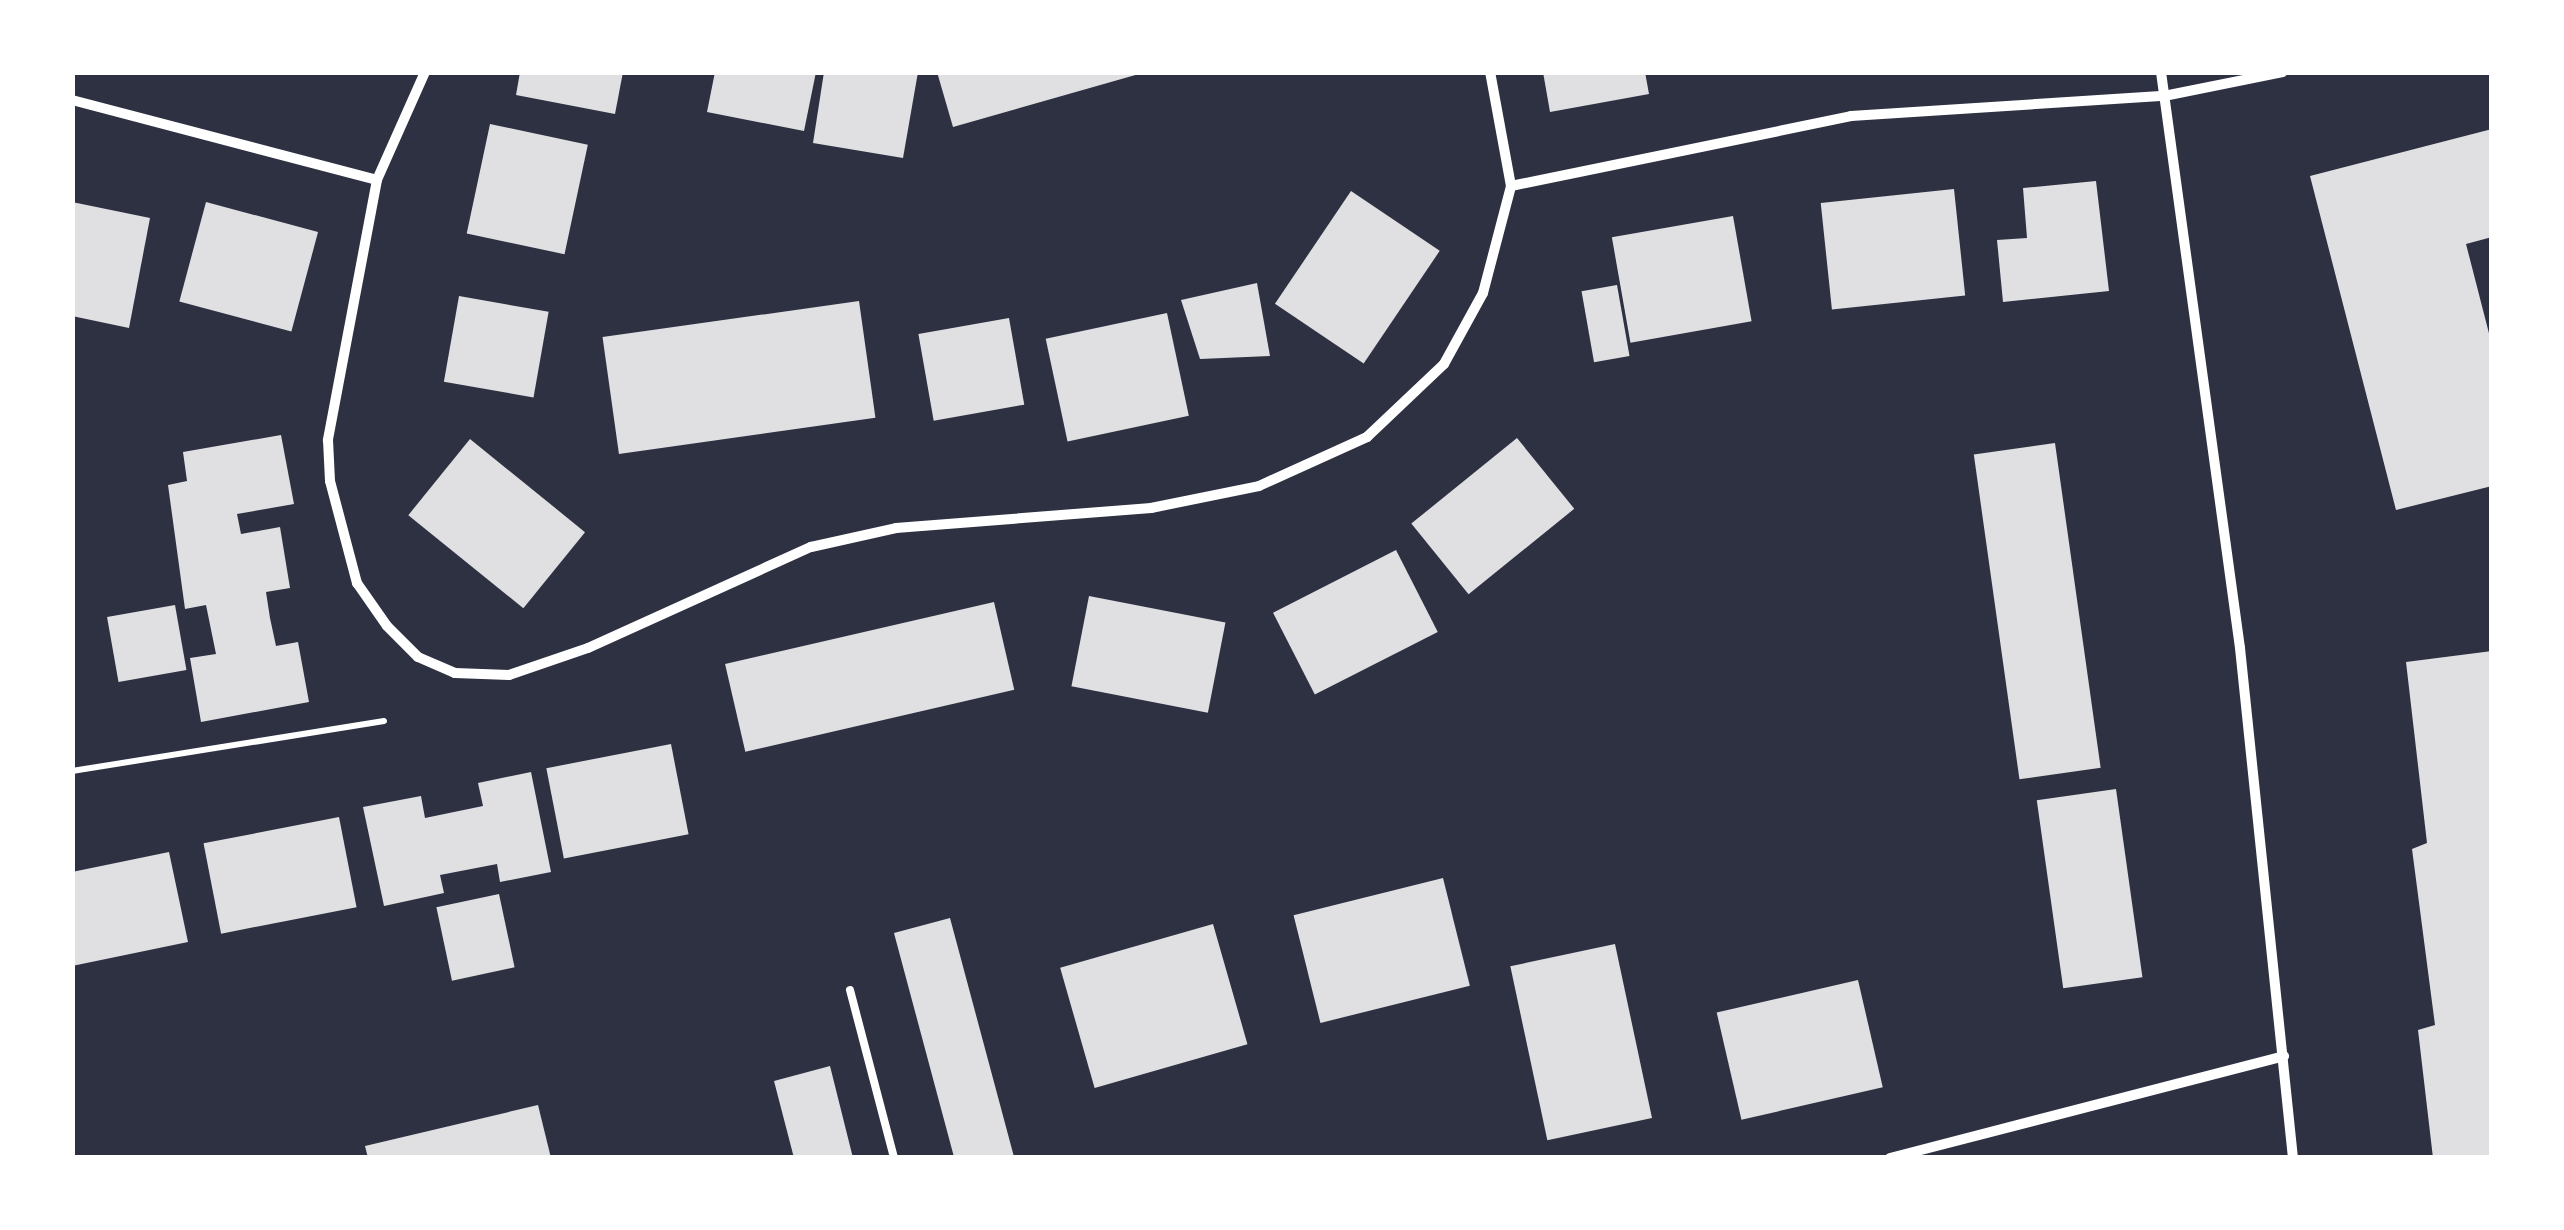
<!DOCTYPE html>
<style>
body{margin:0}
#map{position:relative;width:2564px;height:1230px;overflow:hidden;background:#2d3142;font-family:"Sofia Sans Condensed",sans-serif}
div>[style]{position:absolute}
.building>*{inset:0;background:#e0e0e3;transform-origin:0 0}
.path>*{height:6px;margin:-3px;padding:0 3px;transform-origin:3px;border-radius:3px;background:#fff}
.service>*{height:8px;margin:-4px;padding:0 4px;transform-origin:4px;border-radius:4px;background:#fff}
.minor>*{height:10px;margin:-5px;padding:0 5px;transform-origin:5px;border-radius:5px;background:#fff}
span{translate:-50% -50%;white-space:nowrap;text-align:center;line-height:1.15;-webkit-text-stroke:9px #fff;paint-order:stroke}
.frame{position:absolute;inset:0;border:75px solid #fff;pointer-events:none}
</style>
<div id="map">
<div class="building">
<i style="clip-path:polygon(520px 72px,623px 72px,615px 114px,516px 95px)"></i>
<i style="clip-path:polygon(715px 72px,816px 72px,804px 131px,707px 112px)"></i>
<i style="clip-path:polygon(824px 72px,918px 72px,903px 158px,813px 143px)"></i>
<i style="clip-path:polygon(937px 72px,1138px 72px,1139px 74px,953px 127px)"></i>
<i style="clip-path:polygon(1543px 72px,1645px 72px,1649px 94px,1550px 112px)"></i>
<i style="left:490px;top:124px;width:100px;height:112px;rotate:12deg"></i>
<i style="clip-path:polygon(2492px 129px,2492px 237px,2466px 244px,2492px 345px,2492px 486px,2396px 510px,2310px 176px)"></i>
<i style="clip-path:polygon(2096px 181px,2109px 291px,2003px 302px,1997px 240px,2027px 238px,2023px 188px)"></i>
<i style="left:1954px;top:189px;width:107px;height:134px;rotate:84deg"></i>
<i style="left:1351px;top:191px;width:107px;height:136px;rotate:34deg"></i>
<i style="clip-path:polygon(72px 202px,150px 218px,129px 328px,72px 316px)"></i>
<i style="left:206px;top:202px;width:116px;height:103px;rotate:15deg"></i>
<i style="left:1733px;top:216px;width:107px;height:123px;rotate:80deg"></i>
<i style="clip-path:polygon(1257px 283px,1270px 356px,1200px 359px,1181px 300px)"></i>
<i style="left:1617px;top:285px;width:72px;height:36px;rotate:80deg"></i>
<i style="left:459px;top:296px;width:91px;height:87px;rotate:10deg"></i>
<i style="left:859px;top:301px;width:118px;height:259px;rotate:82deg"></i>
<i style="left:1167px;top:313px;width:105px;height:124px;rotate:78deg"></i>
<i style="left:1009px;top:318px;width:88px;height:92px;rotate:80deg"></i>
<i style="clip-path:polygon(281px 435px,294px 504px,237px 514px,241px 534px,280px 527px,290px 588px,266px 592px,270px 618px,276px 646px,298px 642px,309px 702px,201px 722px,190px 658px,216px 654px,206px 605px,185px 609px,168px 485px,187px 481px,183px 452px)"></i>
<i style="left:1517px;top:438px;width:91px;height:136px;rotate:51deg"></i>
<i style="left:470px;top:439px;width:148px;height:98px;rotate:39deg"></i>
<i style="left:2055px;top:443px;width:328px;height:82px;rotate:82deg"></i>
<i style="left:1396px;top:550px;width:92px;height:138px;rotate:63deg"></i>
<i style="left:1089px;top:596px;width:139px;height:92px;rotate:11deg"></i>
<i style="left:994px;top:602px;width:90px;height:276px;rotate:77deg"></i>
<i style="left:175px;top:605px;width:66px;height:69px;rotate:80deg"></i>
<i style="clip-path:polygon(2492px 651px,2492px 1158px,2433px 1158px,2418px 1030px,2435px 1025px,2412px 849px,2427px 843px,2406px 662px)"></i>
<i style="left:671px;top:744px;width:92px;height:127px;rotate:79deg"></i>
<i style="clip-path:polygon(531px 772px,551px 872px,500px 882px,497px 864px,440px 875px,444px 893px,384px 906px,363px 807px,421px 796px,425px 818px,483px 806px,478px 783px)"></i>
<i style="left:2116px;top:789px;width:190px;height:80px;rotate:82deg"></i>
<i style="left:339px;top:817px;width:92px;height:138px;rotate:79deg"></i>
<i style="clip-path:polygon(169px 852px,188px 942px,72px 966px,72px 872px)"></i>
<i style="left:1443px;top:878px;width:111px;height:154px;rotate:76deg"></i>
<i style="left:499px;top:894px;width:75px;height:64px;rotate:78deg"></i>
<i style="left:950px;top:918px;width:249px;height:58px;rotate:75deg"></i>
<i style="left:1213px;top:924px;width:125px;height:159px;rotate:74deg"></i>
<i style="left:1615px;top:944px;width:178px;height:107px;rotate:78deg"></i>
<i style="left:1858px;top:980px;width:110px;height:145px;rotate:77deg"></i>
<i style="clip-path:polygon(830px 1066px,853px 1158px,794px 1158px,774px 1081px)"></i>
<i style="clip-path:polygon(538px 1105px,551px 1158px,368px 1158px,365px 1146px)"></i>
</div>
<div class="path">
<i style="left:72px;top:771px;width:316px;rotate:-9.1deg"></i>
</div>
<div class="service">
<i style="left:850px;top:990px;width:174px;rotate:75.3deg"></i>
</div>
<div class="minor">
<i style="left:425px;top:72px;width:118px;rotate:114deg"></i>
<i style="left:377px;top:180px;width:265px;rotate:100.7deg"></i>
<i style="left:328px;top:440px;width:41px;rotate:87.2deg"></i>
<i style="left:330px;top:481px;width:106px;rotate:75.2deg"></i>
<i style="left:357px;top:583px;width:52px;rotate:55.1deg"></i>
<i style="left:387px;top:626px;width:44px;rotate:45deg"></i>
<i style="left:418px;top:657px;width:40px;rotate:23.4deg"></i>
<i style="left:455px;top:673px;width:54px;rotate:2.1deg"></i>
<i style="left:509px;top:675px;width:83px;rotate:-18.9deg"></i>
<i style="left:588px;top:648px;width:245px;rotate:-24.4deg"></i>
<i style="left:811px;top:547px;width:87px;rotate:-12.6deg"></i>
<i style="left:896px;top:528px;width:256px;rotate:-4.5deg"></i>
<i style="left:1151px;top:508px;width:110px;rotate:-11.5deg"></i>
<i style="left:1259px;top:486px;width:119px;rotate:-24.4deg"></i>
<i style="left:1367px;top:437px;width:106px;rotate:-43.5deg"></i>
<i style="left:1444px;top:364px;width:81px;rotate:-61.2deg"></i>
<i style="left:1483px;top:293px;width:111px;rotate:-75.3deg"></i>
<i style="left:1511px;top:186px;width:116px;rotate:-100.4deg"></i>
<i style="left:2161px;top:72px;width:581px;rotate:82.19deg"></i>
<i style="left:2240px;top:648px;width:513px;rotate:84.07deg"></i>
<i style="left:72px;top:100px;width:315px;rotate:14.7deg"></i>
<i style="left:1511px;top:186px;width:347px;rotate:-11.6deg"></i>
<i style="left:1851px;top:116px;width:314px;rotate:-3.7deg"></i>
<i style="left:2164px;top:96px;width:121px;rotate:-11.4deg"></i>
<i style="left:1890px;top:1158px;width:407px;rotate:-14.5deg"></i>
</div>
<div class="frame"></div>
</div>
